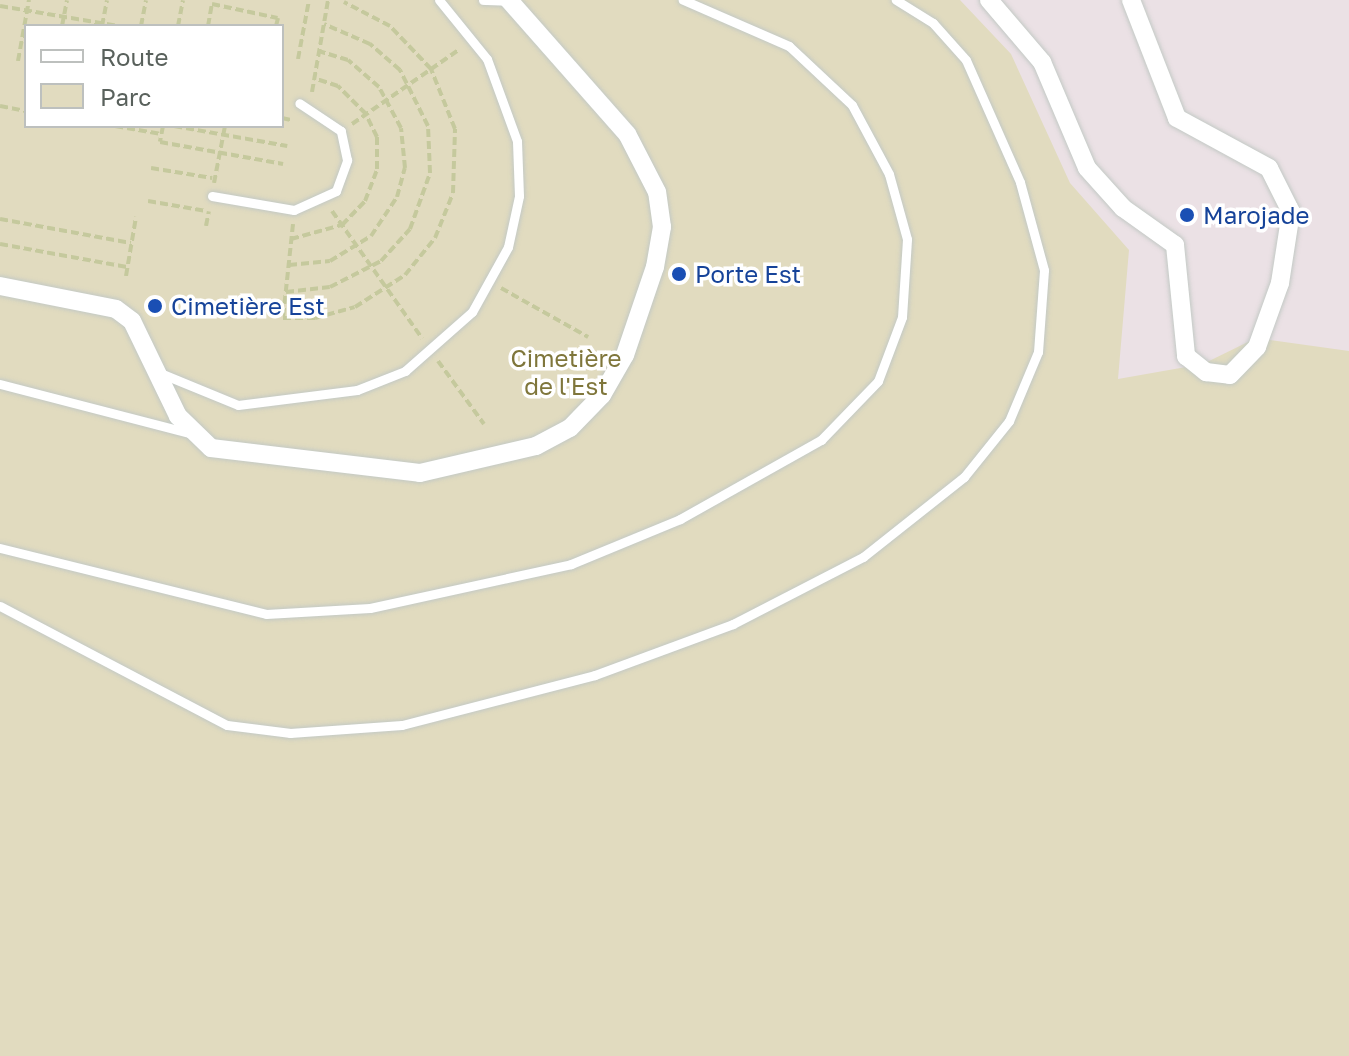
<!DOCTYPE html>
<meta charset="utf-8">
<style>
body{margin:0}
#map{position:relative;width:1349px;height:1056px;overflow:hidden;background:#ebe1e5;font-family:"Golos Text",sans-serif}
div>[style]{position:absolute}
.green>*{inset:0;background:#e1dbbf}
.path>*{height:4px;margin-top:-2px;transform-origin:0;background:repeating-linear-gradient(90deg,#c5c99d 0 8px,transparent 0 12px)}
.roads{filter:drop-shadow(0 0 2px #c3c9c5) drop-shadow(0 0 2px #c3c9c5)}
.service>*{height:9px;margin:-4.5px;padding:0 4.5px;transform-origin:4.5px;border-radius:4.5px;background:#fff}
.minor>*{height:18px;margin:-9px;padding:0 9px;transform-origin:9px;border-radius:9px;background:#fff}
.dots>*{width:22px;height:22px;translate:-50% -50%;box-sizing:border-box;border:4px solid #fff;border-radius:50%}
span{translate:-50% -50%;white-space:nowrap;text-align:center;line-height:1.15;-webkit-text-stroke:7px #fff;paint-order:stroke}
.transit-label{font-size:24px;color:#164399}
.left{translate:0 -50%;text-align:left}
.park-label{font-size:24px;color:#7f763b}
.legend{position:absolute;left:24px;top:24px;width:260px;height:104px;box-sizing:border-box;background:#fff;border:2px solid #bdc0be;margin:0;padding:10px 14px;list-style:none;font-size:24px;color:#59615c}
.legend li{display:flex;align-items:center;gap:16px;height:40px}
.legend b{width:40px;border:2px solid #bdc0be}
</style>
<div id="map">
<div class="green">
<i style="clip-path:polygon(evenodd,0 0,960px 0,1011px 54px,1070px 183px,1129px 250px,1118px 379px,1203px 364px,1256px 338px,1349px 351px,1349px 1056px,0 1056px,0 0,26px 26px,282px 26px,282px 126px,26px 126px,26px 26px)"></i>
</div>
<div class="path">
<i style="left:0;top:6px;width:120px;rotate:9.6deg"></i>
<i style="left:62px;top:26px;width:26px;rotate:-79deg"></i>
<i style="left:102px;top:26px;width:26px;rotate:-79deg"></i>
<i style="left:141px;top:26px;width:26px;rotate:-79deg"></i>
<i style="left:178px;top:26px;width:26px;rotate:-79deg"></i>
<i style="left:208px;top:26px;width:22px;rotate:-80deg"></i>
<i style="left:212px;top:4px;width:67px;rotate:12deg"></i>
<i style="left:278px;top:18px;width:8px;rotate:104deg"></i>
<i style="left:298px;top:59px;width:60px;rotate:-79.4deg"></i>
<i style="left:18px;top:61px;width:62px;rotate:-79.8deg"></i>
<i style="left:312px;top:92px;width:93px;rotate:-80.1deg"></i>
<i style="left:0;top:106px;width:26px;rotate:11deg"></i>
<i style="left:282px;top:118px;width:9px;rotate:13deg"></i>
<i style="left:352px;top:124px;width:131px;rotate:-34.8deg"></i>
<i style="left:115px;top:126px;width:47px;rotate:9.9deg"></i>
<i style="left:163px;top:126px;width:16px;rotate:101deg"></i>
<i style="left:160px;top:142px;width:125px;rotate:10.1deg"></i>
<i style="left:174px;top:126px;width:115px;rotate:10deg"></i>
<i style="left:151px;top:168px;width:62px;rotate:9.3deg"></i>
<i style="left:214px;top:183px;width:58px;rotate:-79.1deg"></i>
<i style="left:148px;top:201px;width:59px;rotate:9.8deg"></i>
<i style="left:332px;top:211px;width:156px;rotate:54.7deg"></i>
<i style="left:0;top:219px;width:133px;rotate:10.4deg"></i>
<i style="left:293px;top:224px;width:95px;rotate:96.1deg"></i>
<i style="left:283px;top:318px;width:32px"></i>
<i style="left:315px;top:318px;width:41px;rotate:-15.4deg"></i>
<i style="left:355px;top:307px;width:59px;rotate:-32.6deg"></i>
<i style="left:405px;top:275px;width:48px;rotate:-51deg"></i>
<i style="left:435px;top:238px;width:48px;rotate:-68.2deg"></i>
<i style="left:453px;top:193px;width:64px;rotate:-88.2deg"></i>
<i style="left:455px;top:129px;width:65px;rotate:-111.8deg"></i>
<i style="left:431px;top:69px;width:59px;rotate:-133.6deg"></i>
<i style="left:390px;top:26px;width:52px;rotate:-152.4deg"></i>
<i style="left:206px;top:226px;width:15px;rotate:-79deg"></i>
<i style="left:291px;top:239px;width:53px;rotate:-15.4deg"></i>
<i style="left:342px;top:225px;width:33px;rotate:-46deg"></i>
<i style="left:365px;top:201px;width:34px;rotate:-69deg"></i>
<i style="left:377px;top:169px;width:32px;rotate:-90deg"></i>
<i style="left:377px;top:137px;width:25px;rotate:-116deg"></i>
<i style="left:366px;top:114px;width:40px;rotate:-135deg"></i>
<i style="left:338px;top:86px;width:25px;rotate:-162deg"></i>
<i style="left:0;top:244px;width:129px;rotate:10.3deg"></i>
<i style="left:289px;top:265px;width:41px;rotate:-5.6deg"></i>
<i style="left:330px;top:261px;width:48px;rotate:-31.4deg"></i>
<i style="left:371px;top:236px;width:47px;rotate:-56.3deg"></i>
<i style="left:397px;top:197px;width:30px;rotate:-75deg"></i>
<i style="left:405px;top:168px;width:40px;rotate:-95.7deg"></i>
<i style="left:401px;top:128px;width:47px;rotate:-118.2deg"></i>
<i style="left:379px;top:87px;width:41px;rotate:-138.9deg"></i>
<i style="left:348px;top:60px;width:30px;rotate:-163deg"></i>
<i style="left:126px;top:276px;width:60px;rotate:-80.4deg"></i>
<i style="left:501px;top:288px;width:100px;rotate:29.4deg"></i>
<i style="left:286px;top:292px;width:44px;rotate:-6.5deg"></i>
<i style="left:330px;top:287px;width:57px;rotate:-27deg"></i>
<i style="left:381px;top:261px;width:43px;rotate:-47.8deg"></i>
<i style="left:410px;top:229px;width:59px;rotate:-70.3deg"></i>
<i style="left:430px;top:173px;width:47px;rotate:-92.4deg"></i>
<i style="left:428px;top:126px;width:63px;rotate:-116.6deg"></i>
<i style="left:400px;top:70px;width:40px;rotate:-139deg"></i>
<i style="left:370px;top:44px;width:50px;rotate:-156.5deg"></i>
<i style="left:438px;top:361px;width:78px;rotate:53.9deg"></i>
</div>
<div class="roads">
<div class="service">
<i style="left:483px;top:0;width:27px;rotate:2deg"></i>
<i style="left:212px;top:196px;width:83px;rotate:9.7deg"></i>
<i style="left:294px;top:210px;width:46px;rotate:-24.3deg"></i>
<i style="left:336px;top:191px;width:33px;rotate:-70deg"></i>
<i style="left:347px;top:160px;width:30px;rotate:-102deg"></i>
<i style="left:341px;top:131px;width:50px;rotate:-146.3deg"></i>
<i style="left:160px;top:373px;width:84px;rotate:22.3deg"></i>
<i style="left:238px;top:405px;width:120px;rotate:-7.2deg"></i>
<i style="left:357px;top:390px;width:52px;rotate:-21.6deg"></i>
<i style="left:405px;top:371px;width:89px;rotate:-41.4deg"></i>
<i style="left:472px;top:312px;width:74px;rotate:-61deg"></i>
<i style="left:508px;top:247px;width:52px;rotate:-77.8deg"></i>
<i style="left:519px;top:196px;width:55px;rotate:-92.1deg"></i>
<i style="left:517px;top:141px;width:87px;rotate:-110.1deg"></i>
<i style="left:487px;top:59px;width:76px;rotate:-129.1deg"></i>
<i style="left:0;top:384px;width:196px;rotate:14.5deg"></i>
<i style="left:0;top:548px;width:274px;rotate:13.9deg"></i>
<i style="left:266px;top:614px;width:104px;rotate:-3.3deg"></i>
<i style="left:370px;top:608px;width:206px;rotate:-12.3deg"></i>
<i style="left:571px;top:564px;width:118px;rotate:-22.4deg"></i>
<i style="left:680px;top:519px;width:162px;rotate:-29.3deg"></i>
<i style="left:821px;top:440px;width:82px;rotate:-46deg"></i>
<i style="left:878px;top:381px;width:68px;rotate:-69.4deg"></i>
<i style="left:902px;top:317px;width:78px;rotate:-86.3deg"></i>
<i style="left:907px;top:239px;width:67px;rotate:-105.5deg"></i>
<i style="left:889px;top:174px;width:78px;rotate:-118.2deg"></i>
<i style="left:852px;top:105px;width:86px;rotate:-136.9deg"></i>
<i style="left:789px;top:46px;width:116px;rotate:-156.5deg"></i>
<i style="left:0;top:606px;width:256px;rotate:27.7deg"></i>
<i style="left:227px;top:725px;width:64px;rotate:7.2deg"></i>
<i style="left:290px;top:733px;width:112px;rotate:-4.1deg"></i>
<i style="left:402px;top:725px;width:199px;rotate:-14.5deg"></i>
<i style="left:595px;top:675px;width:147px;rotate:-20.3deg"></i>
<i style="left:733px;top:624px;width:146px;rotate:-27.3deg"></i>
<i style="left:863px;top:557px;width:129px;rotate:-38.4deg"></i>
<i style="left:964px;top:477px;width:72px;rotate:-51.2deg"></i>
<i style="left:1009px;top:421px;width:75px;rotate:-67.2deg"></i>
<i style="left:1038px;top:352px;width:82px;rotate:-85.8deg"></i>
<i style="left:1044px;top:270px;width:91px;rotate:-105.3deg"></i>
<i style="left:1020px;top:182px;width:133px;rotate:-113.9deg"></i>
<i style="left:966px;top:60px;width:50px;rotate:-131.7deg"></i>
<i style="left:933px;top:23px;width:44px;rotate:-148.1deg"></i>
</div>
<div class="minor">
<i style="left:989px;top:0;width:82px;rotate:49.5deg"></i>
<i style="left:1042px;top:62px;width:115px;rotate:67deg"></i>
<i style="left:1087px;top:168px;width:54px;rotate:48deg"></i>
<i style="left:1123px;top:208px;width:64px;rotate:35.4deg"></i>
<i style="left:1175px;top:245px;width:112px;rotate:84.3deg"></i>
<i style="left:1186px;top:356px;width:26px;rotate:39deg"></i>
<i style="left:1206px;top:372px;width:24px;rotate:7deg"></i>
<i style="left:1230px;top:375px;width:39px;rotate:-46deg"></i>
<i style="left:1257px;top:347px;width:68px;rotate:-70.2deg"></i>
<i style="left:1280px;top:283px;width:72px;rotate:-81.2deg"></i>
<i style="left:1291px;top:212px;width:49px;rotate:-116.6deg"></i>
<i style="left:1269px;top:168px;width:105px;rotate:-151.5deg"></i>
<i style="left:1177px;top:118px;width:127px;rotate:-111.3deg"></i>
<i style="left:0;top:286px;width:118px;rotate:11.2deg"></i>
<i style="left:116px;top:309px;width:20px;rotate:37deg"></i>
<i style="left:132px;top:321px;width:106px;rotate:64.2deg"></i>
<i style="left:178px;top:416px;width:46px;rotate:44.1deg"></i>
<i style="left:211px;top:448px;width:210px;rotate:6.8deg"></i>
<i style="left:420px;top:473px;width:119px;rotate:-13.1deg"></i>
<i style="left:536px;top:446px;width:38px;rotate:-28deg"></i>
<i style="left:570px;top:428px;width:46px;rotate:-45.9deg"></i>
<i style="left:602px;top:395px;width:46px;rotate:-60.1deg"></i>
<i style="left:625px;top:355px;width:93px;rotate:-71.2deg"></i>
<i style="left:655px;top:267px;width:41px;rotate:-80.1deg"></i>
<i style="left:662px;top:227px;width:35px;rotate:-98deg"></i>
<i style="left:657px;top:192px;width:65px;rotate:-117.3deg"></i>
<i style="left:627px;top:134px;width:179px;rotate:-131.4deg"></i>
</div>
</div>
<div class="dots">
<i style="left:1187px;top:215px;background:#1a4fb4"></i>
<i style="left:679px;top:274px;background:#1a4fb4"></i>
<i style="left:155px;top:306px;background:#1a4fb4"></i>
</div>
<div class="transit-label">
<span class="left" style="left:1203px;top:215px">Marojade</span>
<span class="left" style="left:695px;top:274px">Porte Est</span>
<span class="left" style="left:171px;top:306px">Cimetière Est</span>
</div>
<div class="park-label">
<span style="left:566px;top:372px">Cimetière<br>de l'Est</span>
</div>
<ul class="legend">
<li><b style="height:10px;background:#fff"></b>Route</li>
<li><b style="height:22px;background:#e1dbbf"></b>Parc</li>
</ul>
</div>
